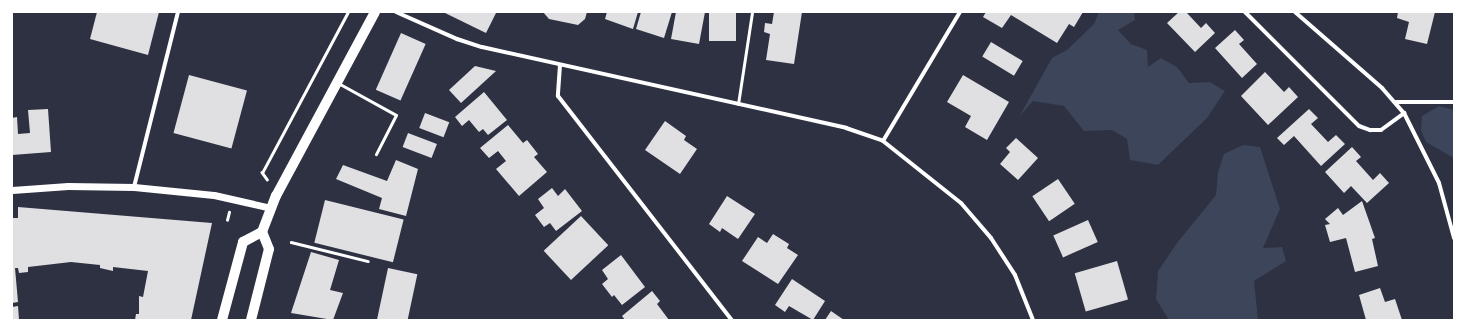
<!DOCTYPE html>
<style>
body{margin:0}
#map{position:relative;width:1466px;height:332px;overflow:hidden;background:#2d3142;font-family:"Fira Sans Condensed",sans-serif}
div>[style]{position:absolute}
.green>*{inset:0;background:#3c4559}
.building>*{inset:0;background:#e0e0e3;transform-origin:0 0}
.path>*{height:2.5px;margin:-1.25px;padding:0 1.25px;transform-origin:1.25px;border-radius:1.25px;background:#fff}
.service>*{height:3px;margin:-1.5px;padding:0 1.5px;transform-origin:1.5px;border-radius:1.5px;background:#fff}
.minor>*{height:4px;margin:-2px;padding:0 2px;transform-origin:2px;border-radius:2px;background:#fff}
.tertiary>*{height:7px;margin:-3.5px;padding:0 3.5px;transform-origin:3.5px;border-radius:3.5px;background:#fff}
.primary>*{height:10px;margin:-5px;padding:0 5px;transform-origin:5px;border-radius:5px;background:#fff}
span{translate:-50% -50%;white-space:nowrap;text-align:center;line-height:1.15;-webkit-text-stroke:3px #fff;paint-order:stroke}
.frame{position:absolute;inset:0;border:13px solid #fff;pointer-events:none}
</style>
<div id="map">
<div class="green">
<i style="clip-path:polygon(1099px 12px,1134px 12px,1135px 20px,1118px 30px,1131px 44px,1147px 50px,1148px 67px,1161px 58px,1177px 67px,1189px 83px,1210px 82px,1225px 91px,1207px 118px,1158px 165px,1130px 160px,1127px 139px,1112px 130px,1084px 131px,1064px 106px,1033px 101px,1019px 117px,1052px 58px,1067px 50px,1094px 24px)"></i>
<i style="clip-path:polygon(1439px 106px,1454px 110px,1454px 158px,1426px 142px,1421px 130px,1422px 116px)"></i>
<i style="clip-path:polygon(1243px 145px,1260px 147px,1280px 209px,1263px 248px,1282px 247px,1286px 261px,1254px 281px,1258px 320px,1169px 320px,1156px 299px,1158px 271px,1177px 243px,1216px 195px,1218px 172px,1224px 154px)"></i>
</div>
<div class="building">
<i style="clip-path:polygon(97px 12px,159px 12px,148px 55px,90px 39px)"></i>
<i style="clip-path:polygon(443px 12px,494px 12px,496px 13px,486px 33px)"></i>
<i style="clip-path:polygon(543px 12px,587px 12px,585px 19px,578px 25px,549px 19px)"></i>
<i style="clip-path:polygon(607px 12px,638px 12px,633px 29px,605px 19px)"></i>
<i style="clip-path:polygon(641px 12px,672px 12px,664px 38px,636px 29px)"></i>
<i style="clip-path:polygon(676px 12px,705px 12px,699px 44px,671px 39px)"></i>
<i style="left:709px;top:12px;width:27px;height:29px"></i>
<i style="clip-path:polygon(774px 12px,802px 12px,794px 64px,766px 60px,770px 34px,764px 32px,765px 23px,772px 24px)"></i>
<i style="clip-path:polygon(986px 12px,1056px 13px,1083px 12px,1074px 27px,1069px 24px,1057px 43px,1011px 15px,1002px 28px,983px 17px)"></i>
<i style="clip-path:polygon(1179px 12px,1186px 12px,1201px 28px,1206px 23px,1215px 33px,1195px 52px,1167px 23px)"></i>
<i style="clip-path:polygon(1398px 12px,1435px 12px,1427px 44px,1405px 39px,1409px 22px,1397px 18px)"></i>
<i style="clip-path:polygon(1235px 30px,1244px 40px,1239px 44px,1257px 64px,1242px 78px,1215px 48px)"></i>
<i style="left:401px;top:33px;width:27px;height:62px;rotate:24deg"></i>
<i style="left:991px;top:42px;width:37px;height:17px;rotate:31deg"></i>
<i style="clip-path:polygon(475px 66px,496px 71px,461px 103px,449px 90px)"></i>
<i style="clip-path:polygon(1265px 72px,1284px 92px,1289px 87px,1298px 97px,1268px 125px,1241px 96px)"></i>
<i style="left:189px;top:75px;width:60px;height:60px;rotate:15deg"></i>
<i style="clip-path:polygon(963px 75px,1009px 102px,987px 140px,965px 127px,971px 116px,947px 102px)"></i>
<i style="clip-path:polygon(484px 92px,507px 120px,488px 135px,483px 129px,479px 132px,469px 120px,462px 126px,455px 117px)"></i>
<i style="clip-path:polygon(48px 109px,51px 152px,12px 155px,12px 118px,17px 117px,18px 134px,30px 133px,28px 110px)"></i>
<i style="clip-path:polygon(1309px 109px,1318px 118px,1311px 124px,1328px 142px,1336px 135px,1345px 144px,1321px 166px,1294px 136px,1284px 145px,1277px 138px)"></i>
<i style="left:425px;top:113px;width:26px;height:16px;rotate:21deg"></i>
<i style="clip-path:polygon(665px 121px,686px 136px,684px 140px,697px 149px,680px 174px,645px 150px)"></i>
<i style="clip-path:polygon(508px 125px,523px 143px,527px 140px,538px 154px,534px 157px,547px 172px,519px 196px,496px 169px,506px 161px,498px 151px,489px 158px,480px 148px)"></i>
<i style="left:408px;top:133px;width:31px;height:15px;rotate:21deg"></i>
<i style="clip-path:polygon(1016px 138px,1038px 158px,1018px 180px,1000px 164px,1010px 152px,1006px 148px)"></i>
<i style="clip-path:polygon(1352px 147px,1361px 157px,1356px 161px,1373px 180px,1380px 173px,1389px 183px,1367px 203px,1351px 186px,1344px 193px,1325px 172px)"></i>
<i style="clip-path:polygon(396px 160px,418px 169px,406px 216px,379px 209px,382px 198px,336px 179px,343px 165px,387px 181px)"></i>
<i style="left:1058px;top:179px;width:30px;height:31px;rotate:56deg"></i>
<i style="clip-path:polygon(552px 188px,558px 196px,565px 189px,582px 211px,556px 231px,550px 223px,544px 227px,535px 215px,544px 208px,538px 199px)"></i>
<i style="clip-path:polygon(727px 196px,755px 214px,738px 239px,722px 228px,720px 232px,709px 224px)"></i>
<i style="left:325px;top:200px;width:81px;height:44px;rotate:14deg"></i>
<i style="clip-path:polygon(1362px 201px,1375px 238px,1372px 239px,1378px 266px,1355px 272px,1346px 238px,1330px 242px,1325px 225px,1330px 224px,1325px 219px,1338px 208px,1343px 215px)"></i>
<i style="clip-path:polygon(18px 207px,212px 223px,191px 320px,135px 320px,136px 314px,139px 314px,139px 296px,143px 297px,148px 271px,113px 267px,113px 271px,100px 268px,100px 265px,71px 262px,28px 267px,28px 272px,19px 273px,18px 268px,15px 268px,18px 302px,12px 303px,12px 218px,18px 218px)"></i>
<i style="left:581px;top:216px;width:40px;height:51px;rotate:47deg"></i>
<i style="left:1088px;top:220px;width:24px;height:38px;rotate:66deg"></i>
<i style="clip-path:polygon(773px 234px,789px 244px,787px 248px,798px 255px,778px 284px,742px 261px,758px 237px,767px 243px)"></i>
<i style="clip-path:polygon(311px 252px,339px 260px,330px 290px,343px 293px,333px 320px,291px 313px)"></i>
<i style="clip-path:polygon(621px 255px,645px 287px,622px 305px,614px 295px,612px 297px,602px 284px,608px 279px,602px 270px)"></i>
<i style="left:1117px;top:261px;width:40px;height:44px;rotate:74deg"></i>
<i style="left:388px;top:268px;width:30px;height:53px;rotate:12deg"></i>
<i style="clip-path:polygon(792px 279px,825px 301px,813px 320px,789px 306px,785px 312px,775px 305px)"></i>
<i style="clip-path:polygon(1380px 288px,1385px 302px,1395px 299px,1402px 320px,1366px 320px,1359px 295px)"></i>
<i style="clip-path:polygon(652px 291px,660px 301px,657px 304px,669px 320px,625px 320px,622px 316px)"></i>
<i style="clip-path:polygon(18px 306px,19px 320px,12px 320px,12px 307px)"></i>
<i style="clip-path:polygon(831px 311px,844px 320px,825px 320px)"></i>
</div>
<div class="path">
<i style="left:267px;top:180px;width:9px;rotate:-126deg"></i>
<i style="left:262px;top:173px;width:183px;rotate:-61.9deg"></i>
<i style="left:227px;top:220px;width:8px;rotate:-76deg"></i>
<i style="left:291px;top:242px;width:79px;rotate:13.9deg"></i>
</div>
<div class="service">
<i style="left:338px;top:83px;width:66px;rotate:28.9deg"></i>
<i style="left:396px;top:115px;width:44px;rotate:117.1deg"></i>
<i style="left:738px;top:104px;width:93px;rotate:-81.3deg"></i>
</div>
<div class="minor">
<i style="left:396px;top:12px;width:67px;rotate:23.9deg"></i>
<i style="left:457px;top:39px;width:26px;rotate:18deg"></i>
<i style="left:482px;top:47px;width:373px;rotate:12.5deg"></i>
<i style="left:846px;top:128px;width:39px;rotate:19deg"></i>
<i style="left:883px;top:141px;width:100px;rotate:38.5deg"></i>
<i style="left:961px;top:203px;width:46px;rotate:49.4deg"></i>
<i style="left:991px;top:238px;width:44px;rotate:57deg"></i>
<i style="left:1015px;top:275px;width:48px;rotate:68.2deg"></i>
<i style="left:1245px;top:12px;width:161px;rotate:45deg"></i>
<i style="left:1359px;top:126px;width:12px;rotate:20deg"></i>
<i style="left:1370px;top:130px;width:11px"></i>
<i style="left:1381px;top:130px;width:29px;rotate:-36deg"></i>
<i style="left:1295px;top:12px;width:116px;rotate:41.1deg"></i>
<i style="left:1382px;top:88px;width:33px;rotate:49deg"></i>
<i style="left:1404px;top:113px;width:78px;rotate:63.4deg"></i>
<i style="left:1439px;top:183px;width:57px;rotate:74.7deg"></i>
<i style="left:560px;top:65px;width:31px;rotate:94deg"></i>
<i style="left:558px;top:96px;width:284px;rotate:52.2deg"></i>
<i style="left:1396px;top:102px;width:58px"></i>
<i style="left:883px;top:141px;width:150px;rotate:-59.2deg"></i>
<i style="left:134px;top:187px;width:180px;rotate:-75.9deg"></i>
</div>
<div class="tertiary">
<i style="left:12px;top:190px;width:56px;rotate:-4.1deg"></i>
<i style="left:68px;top:186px;width:66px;rotate:0.9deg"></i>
<i style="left:134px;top:187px;width:80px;rotate:5.7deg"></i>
<i style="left:214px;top:195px;width:58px;rotate:12.8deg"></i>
</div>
<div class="primary">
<i style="left:262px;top:232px;width:39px;rotate:-69deg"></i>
<i style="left:276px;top:196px;width:209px;rotate:-61.7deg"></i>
<i style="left:222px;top:320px;width:81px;rotate:-74.9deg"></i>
<i style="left:243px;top:242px;width:21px;rotate:-28deg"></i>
<i style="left:251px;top:320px;width:73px;rotate:-75.8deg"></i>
<i style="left:269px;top:249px;width:18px;rotate:-112deg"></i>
</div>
<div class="frame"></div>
</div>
